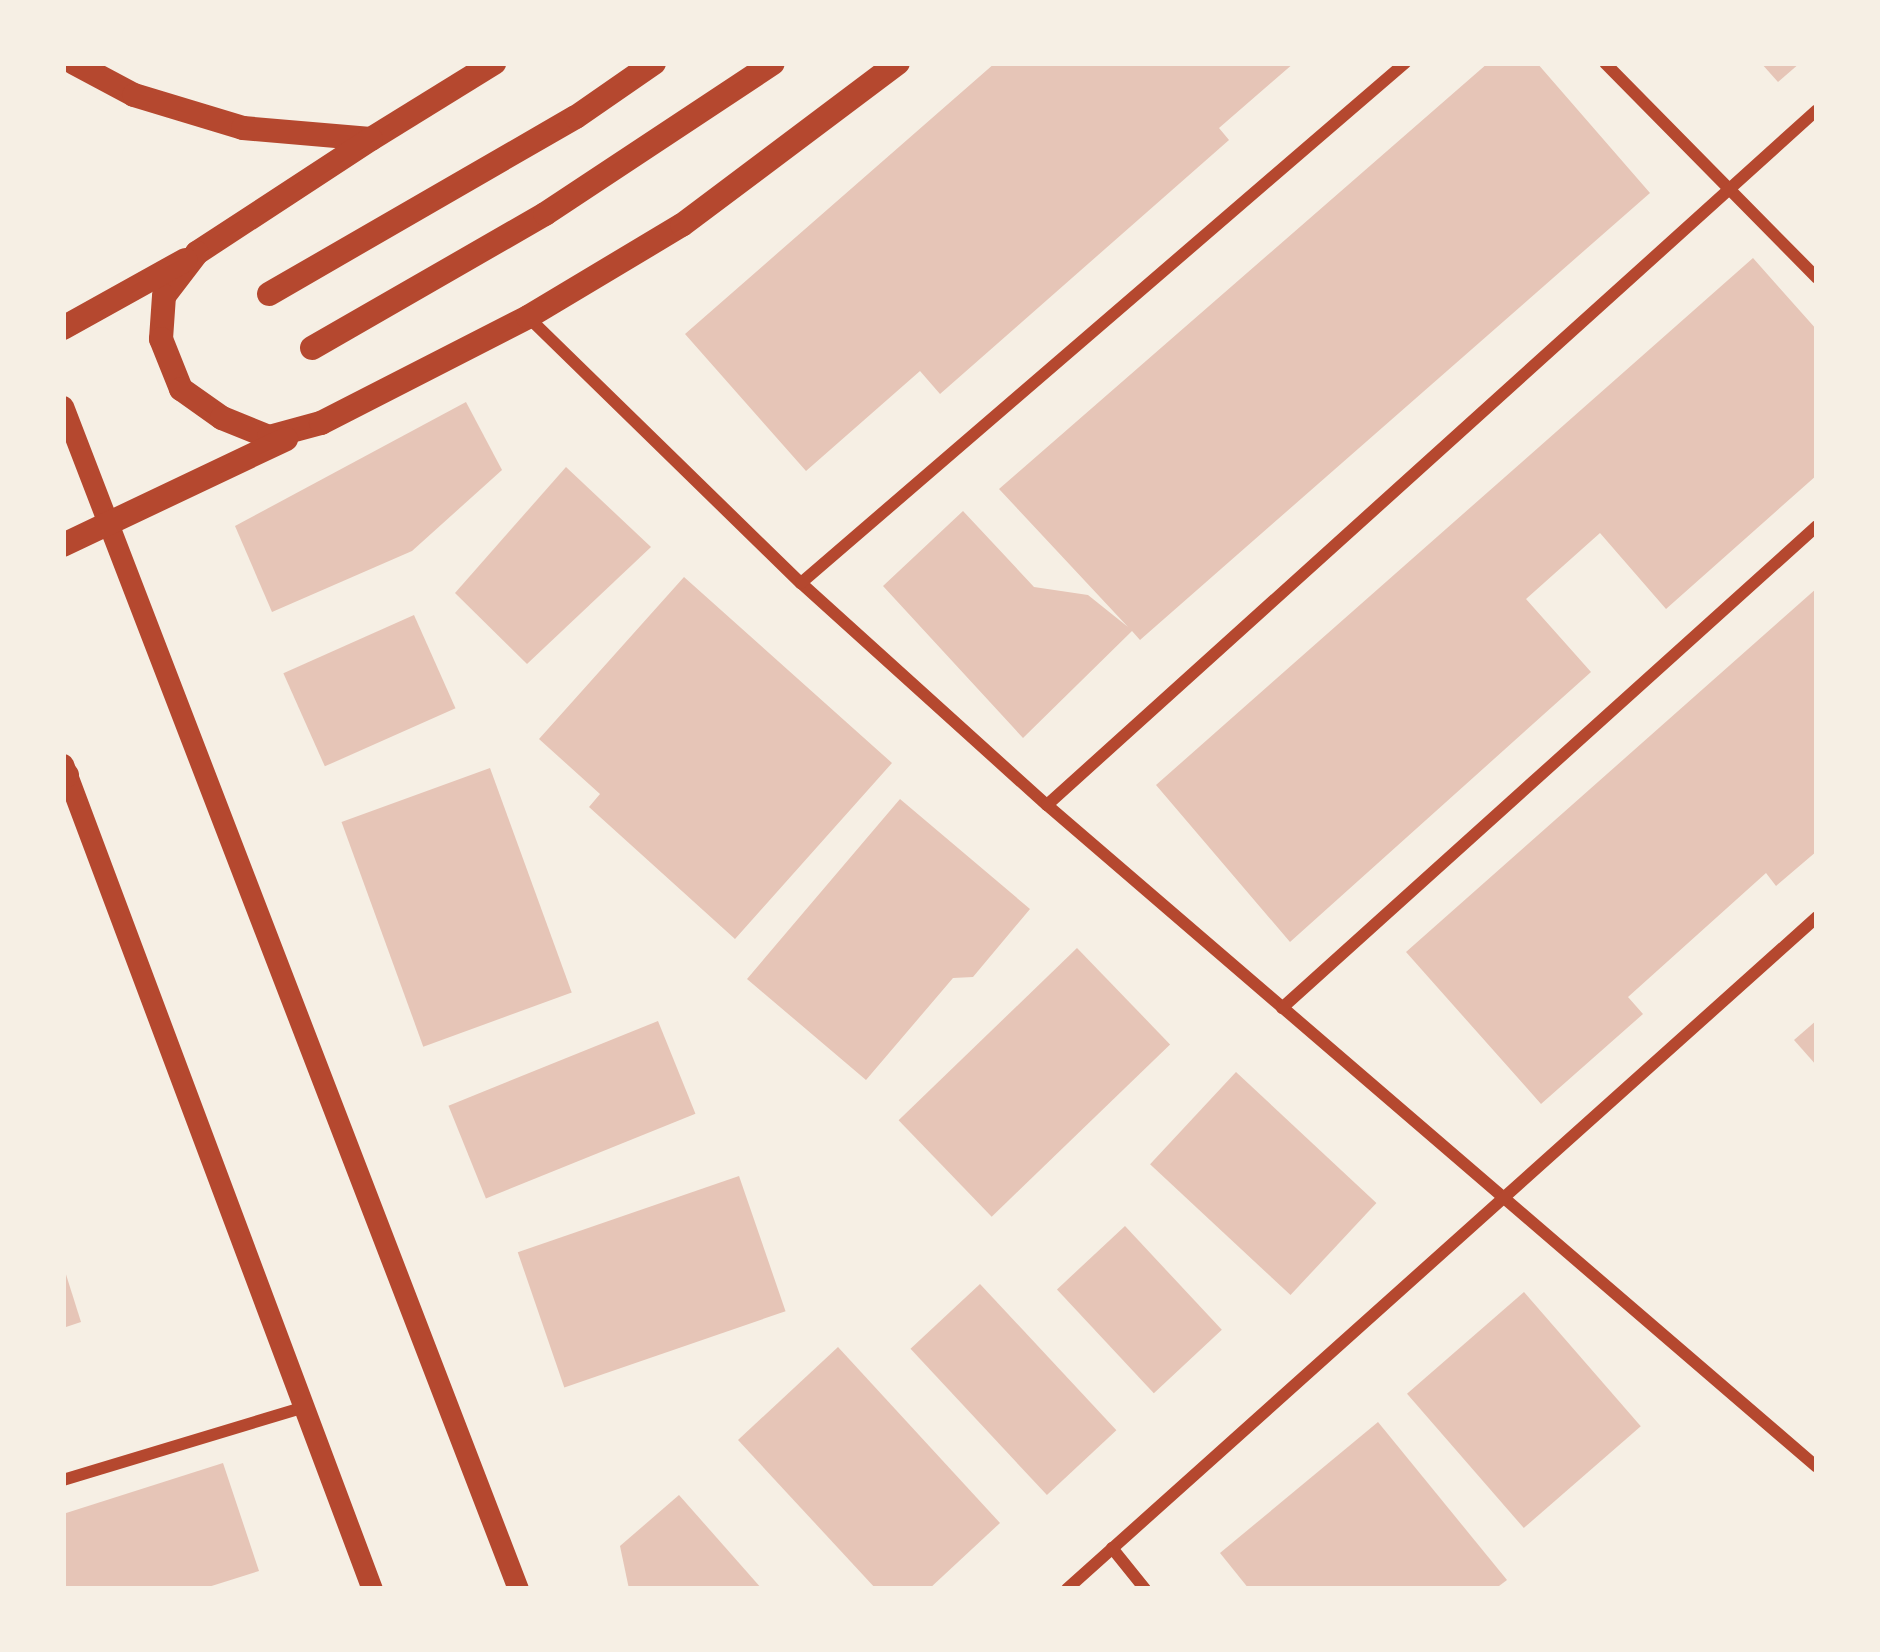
<!DOCTYPE html>
<style>
body{margin:0}
#map{position:relative;width:1880px;height:1652px;overflow:hidden;background:#f6efe4;font-family:Signika,sans-serif}
div>[style]{position:absolute}
.building>*{inset:0;background:#e6c5b7;transform-origin:0 0}
.minor>*{height:12px;margin:-6px;padding:0 6px;transform-origin:6px;border-radius:6px;background:#b5482f}
.tertiary>*{height:21px;margin:-10.5px;padding:0 10.5px;transform-origin:10.5px;border-radius:10.5px;background:#b5482f}
.secondary>*{height:24px;margin:-12px;padding:0 12px;transform-origin:12px;border-radius:12px;background:#b5482f}
span{translate:-50% -50%;white-space:nowrap;text-align:center;line-height:1.15;-webkit-text-stroke:12px #f6efe4;paint-order:stroke}
.frame{position:absolute;inset:0;border:66px solid #f6efe4;pointer-events:none}
</style>
<div id="map">
<div class="building">
<i style="clip-path:polygon(995px 63px,1294px 63px,1219px 128px,1229px 140px,940px 394px,920px 371px,806px 471px,685px 334px)"></i>
<i style="clip-path:polygon(1488px 63px,1537px 63px,1650px 193px,1140px 640px,1132px 631px,1023px 738px,883px 586px,963px 511px,1034px 587px,1088px 595px,1128px 627px,999px 489px)"></i>
<i style="clip-path:polygon(1761px 63px,1800px 63px,1778px 82px)"></i>
<i style="clip-path:polygon(1753px 258px,1817px 330px,1817px 475px,1666px 609px,1600px 533px,1526px 599px,1591px 672px,1290px 942px,1156px 785px)"></i>
<i style="clip-path:polygon(466px 402px,502px 470px,412px 551px,272px 612px,235px 526px)"></i>
<i style="clip-path:polygon(566px 467px,651px 547px,527px 664px,455px 593px)"></i>
<i style="clip-path:polygon(684px 577px,892px 763px,735px 939px,589px 807px,600px 794px,539px 739px)"></i>
<i style="clip-path:polygon(1817px 588px,1817px 851px,1776px 886px,1766px 873px,1628px 997px,1643px 1014px,1541px 1104px,1406px 952px)"></i>
<i style="left:414px;top:615px;width:102px;height:143px;rotate:66deg"></i>
<i style="left:490px;top:768px;width:239px;height:158px;rotate:70deg"></i>
<i style="clip-path:polygon(900px 799px,1030px 909px,973px 977px,953px 978px,866px 1080px,747px 979px)"></i>
<i style="left:1077px;top:948px;width:134px;height:248px;rotate:46deg"></i>
<i style="clip-path:polygon(1817px 1020px,1817px 1066px,1794px 1040px)"></i>
<i style="left:658px;top:1021px;width:100px;height:226px;rotate:68deg"></i>
<i style="left:1236px;top:1072px;width:192px;height:126px;rotate:43deg"></i>
<i style="left:739px;top:1176px;width:143px;height:234px;rotate:71deg"></i>
<i style="left:1125px;top:1226px;width:142px;height:93px;rotate:47deg"></i>
<i style="clip-path:polygon(63px 1265px,81px 1322px,63px 1328px)"></i>
<i style="left:980px;top:1284px;width:200px;height:95px;rotate:47deg"></i>
<i style="left:1524px;top:1292px;width:178px;height:155px;rotate:49deg"></i>
<i style="clip-path:polygon(838px 1347px,1000px 1523px,929px 1589px,876px 1589px,738px 1440px)"></i>
<i style="clip-path:polygon(1378px 1422px,1507px 1580px,1495px 1589px,1249px 1589px,1220px 1553px)"></i>
<i style="clip-path:polygon(223px 1463px,259px 1571px,202px 1589px,63px 1589px,63px 1514px)"></i>
<i style="clip-path:polygon(679px 1495px,762px 1589px,629px 1589px,620px 1546px)"></i>
</div>
<div class="minor">
<i style="left:1605px;top:63px;width:302px;rotate:45.4deg"></i>
<i style="left:529px;top:318px;width:380px;rotate:44.3deg"></i>
<i style="left:801px;top:583px;width:331px;rotate:42.1deg"></i>
<i style="left:1047px;top:805px;width:1015px;rotate:40.69deg"></i>
<i style="left:801px;top:583px;width:797px;rotate:-40.73deg"></i>
<i style="left:1047px;top:805px;width:1037px;rotate:-42.07deg"></i>
<i style="left:1282px;top:1008px;width:720px;rotate:-42.02deg"></i>
<i style="left:63px;top:1480px;width:250px;rotate:-16.8deg"></i>
<i style="left:1112px;top:1548px;width:53px;rotate:51.2deg"></i>
<i style="left:1067px;top:1589px;width:1007px;rotate:-41.86deg"></i>
</div>
<div class="tertiary">
<i style="left:63px;top:406px;width:1267px;rotate:68.96deg"></i>
<i style="left:63px;top:764px;width:881px;rotate:69.47deg"></i>
</div>
<div class="secondary">
<i style="left:74px;top:63px;width:68px;rotate:28.1deg"></i>
<i style="left:134px;top:95px;width:114px;rotate:16.8deg"></i>
<i style="left:243px;top:128px;width:128px;rotate:4.9deg"></i>
<i style="left:371px;top:139px;width:145px;rotate:-31.7deg"></i>
<i style="left:371px;top:139px;width:208px;rotate:146.8deg"></i>
<i style="left:197px;top:253px;width:54px;rotate:127.5deg"></i>
<i style="left:164px;top:296px;width:43px;rotate:94deg"></i>
<i style="left:161px;top:339px;width:54px;rotate:68.2deg"></i>
<i style="left:181px;top:389px;width:50px;rotate:35.3deg"></i>
<i style="left:222px;top:418px;width:51px;rotate:22deg"></i>
<i style="left:269px;top:437px;width:54px;rotate:-15.1deg"></i>
<i style="left:321px;top:423px;width:233px;rotate:-27.1deg"></i>
<i style="left:528px;top:317px;width:179px;rotate:-30.9deg"></i>
<i style="left:682px;top:225px;width:270px;rotate:-36.9deg"></i>
<i style="left:269px;top:294px;width:354px;rotate:-30deg"></i>
<i style="left:576px;top:117px;width:95px;rotate:-34.7deg"></i>
<i style="left:63px;top:328px;width:140px;rotate:-29.1deg"></i>
<i style="left:312px;top:348px;width:269px;rotate:-29.9deg"></i>
<i style="left:545px;top:214px;width:273px;rotate:-33.5deg"></i>
<i style="left:63px;top:545px;width:247px;rotate:-25.4deg"></i>
<i style="left:63px;top:772px;width:5px;rotate:37deg"></i>
</div>
<div class="frame"></div>
</div>
